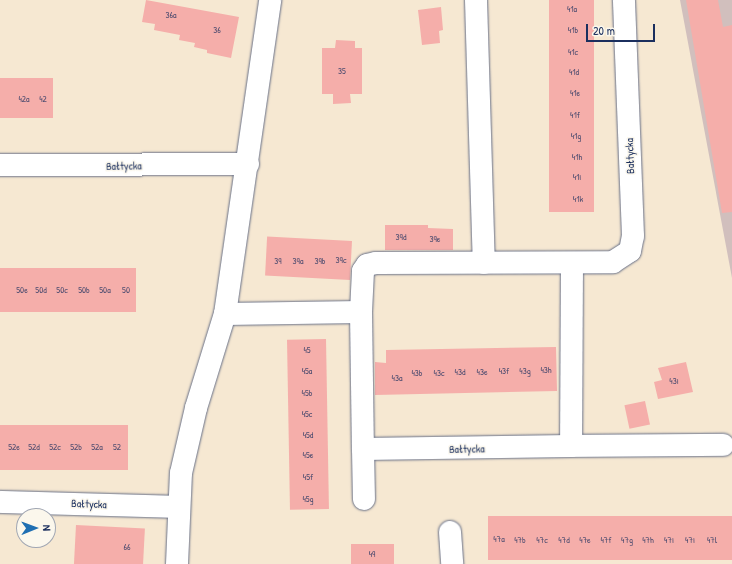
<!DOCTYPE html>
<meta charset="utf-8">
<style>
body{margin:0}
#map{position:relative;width:732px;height:564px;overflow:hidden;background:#f6e8d2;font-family:"Patrick Hand",sans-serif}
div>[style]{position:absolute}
.industrial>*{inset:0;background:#d1bfbd}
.building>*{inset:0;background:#f5aeaa;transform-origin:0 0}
.roads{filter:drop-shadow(0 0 1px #687087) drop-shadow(0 0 1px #687087)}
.minor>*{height:22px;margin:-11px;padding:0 11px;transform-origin:11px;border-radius:11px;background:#fff}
span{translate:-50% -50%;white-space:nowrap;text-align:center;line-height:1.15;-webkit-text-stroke:3px #fbf7ec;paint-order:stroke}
.number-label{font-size:9px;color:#524f71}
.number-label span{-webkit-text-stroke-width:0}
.street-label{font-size:11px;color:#1b2f5e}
.north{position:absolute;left:16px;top:508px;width:40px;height:40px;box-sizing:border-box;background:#fbf7ec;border:1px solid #a1a7b3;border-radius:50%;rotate:89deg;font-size:11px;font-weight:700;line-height:16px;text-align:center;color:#1b2f5e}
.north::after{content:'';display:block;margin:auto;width:14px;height:18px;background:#1f6fb2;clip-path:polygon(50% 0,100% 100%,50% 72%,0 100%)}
.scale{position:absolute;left:586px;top:24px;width:69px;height:18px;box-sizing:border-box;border:2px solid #1b2f5e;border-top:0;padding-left:5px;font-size:12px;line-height:14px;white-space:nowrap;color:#1b2f5e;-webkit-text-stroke:3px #fbf7ec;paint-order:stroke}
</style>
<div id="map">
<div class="industrial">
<i style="clip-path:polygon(680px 0,732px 0,732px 278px)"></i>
</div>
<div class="building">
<i style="clip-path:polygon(146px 0,239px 17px,231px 58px,207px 53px,207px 50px,194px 47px,195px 43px,179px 40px,180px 35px,154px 30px,155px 24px,142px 22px)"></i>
<i style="left:549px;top:0;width:45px;height:212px"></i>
<i style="clip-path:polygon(686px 0,718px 0,723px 27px,732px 25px,732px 212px,722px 213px)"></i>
<i style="clip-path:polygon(441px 7px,443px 30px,439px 31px,440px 43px,422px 45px,418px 10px)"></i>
<i style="clip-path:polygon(336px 40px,355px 41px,355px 48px,362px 48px,362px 94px,350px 94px,351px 103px,333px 104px,333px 94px,322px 94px,322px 48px,335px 48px)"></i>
<i style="left:0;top:78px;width:53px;height:40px"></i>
<i style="clip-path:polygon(385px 225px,428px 225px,428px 228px,453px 229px,453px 250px,385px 250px)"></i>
<i style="left:352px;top:241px;width:39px;height:85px;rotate:93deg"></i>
<i style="left:136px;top:268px;width:44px;height:136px;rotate:90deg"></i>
<i style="left:326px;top:339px;width:170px;height:39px;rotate:89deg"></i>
<i style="clip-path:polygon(556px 347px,557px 391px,375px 395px,375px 362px,386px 363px,386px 350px)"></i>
<i style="clip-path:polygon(686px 362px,693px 392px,658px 399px,654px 382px,662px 380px,658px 368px)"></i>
<i style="left:645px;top:401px;width:24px;height:21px;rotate:78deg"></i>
<i style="left:128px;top:425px;width:45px;height:128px;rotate:90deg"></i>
<i style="left:488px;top:516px;width:244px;height:44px"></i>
<i style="left:76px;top:525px;width:69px;height:39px;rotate:3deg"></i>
<i style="left:351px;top:544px;width:43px;height:20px"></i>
</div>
<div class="roads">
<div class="minor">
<i style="left:476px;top:0;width:263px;rotate:88.3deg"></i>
<i style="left:0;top:165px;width:248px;rotate:-0.2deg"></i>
<i style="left:572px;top:263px;width:183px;rotate:90.3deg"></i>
<i style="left:571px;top:446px;width:152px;rotate:-0.4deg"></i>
<i style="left:361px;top:312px;width:41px;rotate:-87.2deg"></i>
<i style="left:363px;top:271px;width:7px;rotate:-56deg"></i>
<i style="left:367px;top:265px;width:9px;rotate:-13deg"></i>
<i style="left:376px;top:263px;width:237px;rotate:-0.2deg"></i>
<i style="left:613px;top:262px;width:20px;rotate:-33deg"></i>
<i style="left:630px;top:251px;width:15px;rotate:-79deg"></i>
<i style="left:633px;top:236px;width:236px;rotate:-92.2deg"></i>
<i style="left:225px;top:314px;width:136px;rotate:-0.8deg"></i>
<i style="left:361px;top:312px;width:137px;rotate:89.2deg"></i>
<i style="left:363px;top:449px;width:208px;rotate:-0.8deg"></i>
<i style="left:363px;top:449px;width:50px;rotate:88.9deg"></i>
<i style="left:0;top:502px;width:179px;rotate:1.6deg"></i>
<i style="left:450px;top:532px;width:32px;rotate:86deg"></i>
<i style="left:177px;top:564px;width:91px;rotate:-87.5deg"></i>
<i style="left:181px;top:473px;width:67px;rotate:-77deg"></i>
<i style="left:196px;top:408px;width:98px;rotate:-72.9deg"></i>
<i style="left:225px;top:314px;width:317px;rotate:-81.8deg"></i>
</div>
</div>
<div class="number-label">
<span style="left:572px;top:9px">41a</span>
<span style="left:171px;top:15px">36a</span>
<span style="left:217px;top:30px">36</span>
<span style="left:573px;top:30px">41b</span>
<span style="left:573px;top:52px">41c</span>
<span style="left:342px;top:71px">35</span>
<span style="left:574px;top:72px">41d</span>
<span style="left:575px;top:93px">41e</span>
<span style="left:24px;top:99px">42a</span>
<span style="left:43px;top:99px">42</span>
<span style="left:575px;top:115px">41f</span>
<span style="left:576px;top:136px">41g</span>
<span style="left:577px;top:157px">41h</span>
<span style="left:577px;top:177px">41i</span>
<span style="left:578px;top:199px">41k</span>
<span style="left:401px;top:237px">39d</span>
<span style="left:435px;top:239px">39e</span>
<span style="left:341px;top:260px">39c</span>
<span style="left:278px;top:261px">39</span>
<span style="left:298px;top:261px">39a</span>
<span style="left:320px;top:261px">39b</span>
<span style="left:22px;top:290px">50e</span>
<span style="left:41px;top:290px">50d</span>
<span style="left:62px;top:290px">50c</span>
<span style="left:84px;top:290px">50b</span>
<span style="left:105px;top:290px">50a</span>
<span style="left:126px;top:290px">50</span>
<span style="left:307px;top:350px">45</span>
<span style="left:546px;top:370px">43h</span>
<span style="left:307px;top:371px">45a</span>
<span style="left:504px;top:371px">43f</span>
<span style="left:525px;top:371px">43g</span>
<span style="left:460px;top:372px">43d</span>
<span style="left:482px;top:372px">43e</span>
<span style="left:417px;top:373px">43b</span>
<span style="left:439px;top:373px">43c</span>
<span style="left:397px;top:378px">43a</span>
<span style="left:674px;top:381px">43i</span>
<span style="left:307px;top:393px">45b</span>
<span style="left:307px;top:414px">45c</span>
<span style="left:308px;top:435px">45d</span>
<span style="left:14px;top:447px">52e</span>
<span style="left:34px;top:447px">52d</span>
<span style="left:55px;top:447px">52c</span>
<span style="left:76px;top:447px">52b</span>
<span style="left:97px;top:447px">52a</span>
<span style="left:117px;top:447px">52</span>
<span style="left:308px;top:455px">45e</span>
<span style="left:308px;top:477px">45f</span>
<span style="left:308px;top:499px">45g</span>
<span style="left:499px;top:539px">47a</span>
<span style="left:520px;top:540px">47b</span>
<span style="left:542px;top:540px">47c</span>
<span style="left:564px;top:540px">47d</span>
<span style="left:585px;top:540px">47e</span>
<span style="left:606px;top:540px">47f</span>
<span style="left:627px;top:540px">47g</span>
<span style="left:648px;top:540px">47h</span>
<span style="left:669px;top:540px">47i</span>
<span style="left:690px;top:540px">47i</span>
<span style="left:712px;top:540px">47l</span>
<span style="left:127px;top:547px">66</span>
<span style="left:372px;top:554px">49</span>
</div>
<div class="street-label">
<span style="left:630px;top:156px;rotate:-92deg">Bałtycka</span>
<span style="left:124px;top:166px;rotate:-1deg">Bałtycka</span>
<span style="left:467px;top:449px;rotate:-1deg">Bałtycka</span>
<span style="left:89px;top:504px;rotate:2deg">Bałtycka</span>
</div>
<div class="north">N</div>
<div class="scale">20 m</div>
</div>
